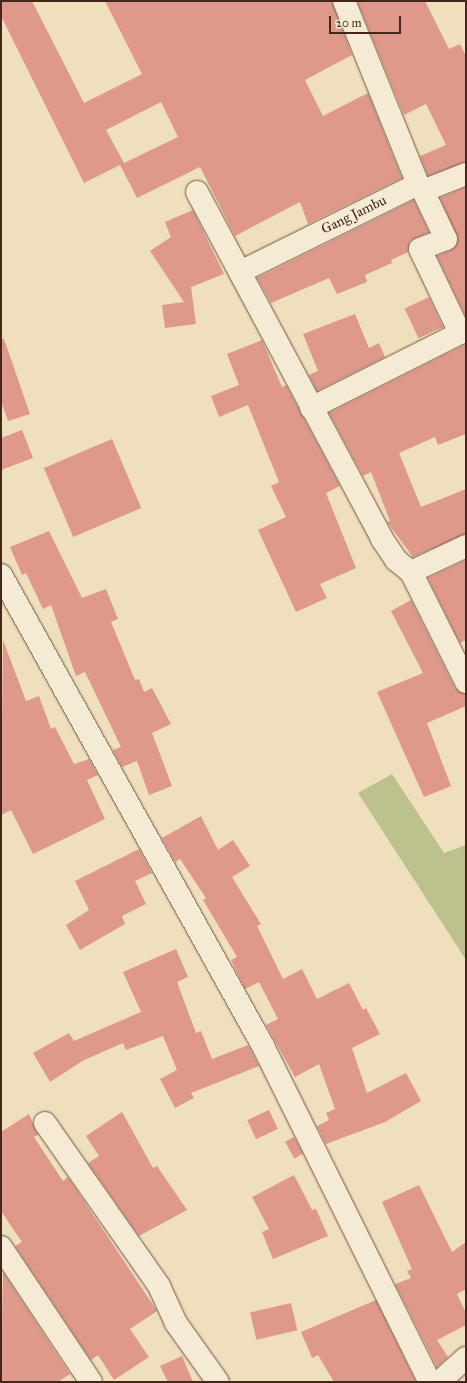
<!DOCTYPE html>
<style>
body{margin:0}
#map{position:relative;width:467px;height:1383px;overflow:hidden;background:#f0dfbc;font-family:"IM FELL Great Primer",serif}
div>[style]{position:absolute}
.green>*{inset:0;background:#bdc18e}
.building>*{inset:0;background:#de998b;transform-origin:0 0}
.roads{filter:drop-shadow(0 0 1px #6f5542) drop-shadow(0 0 1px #6f5542)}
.minor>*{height:22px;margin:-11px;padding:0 11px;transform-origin:11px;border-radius:11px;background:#f5ead3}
.tertiary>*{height:22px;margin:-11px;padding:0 11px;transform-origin:11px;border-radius:11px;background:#f5ead3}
span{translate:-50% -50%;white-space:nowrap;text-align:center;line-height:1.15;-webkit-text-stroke:3px #f5ead3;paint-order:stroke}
.street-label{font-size:14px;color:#44271a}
.frame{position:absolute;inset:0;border:2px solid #44271a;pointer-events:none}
.scale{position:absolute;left:329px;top:16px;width:72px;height:18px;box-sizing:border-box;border:2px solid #44271a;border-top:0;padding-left:5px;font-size:12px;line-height:14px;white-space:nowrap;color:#44271a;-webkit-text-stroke:3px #f5ead3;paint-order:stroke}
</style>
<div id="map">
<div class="green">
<i style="clip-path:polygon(392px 774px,444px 853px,466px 845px,466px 960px,358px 793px)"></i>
</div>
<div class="building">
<i style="clip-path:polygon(1px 1px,32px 1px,84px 103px,142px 74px,105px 1px,332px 1px,352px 55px,305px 80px,323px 116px,368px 93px,402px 178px,308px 224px,300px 202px,235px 236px,200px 167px,137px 198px,120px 165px,178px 137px,161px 102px,106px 130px,124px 163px,84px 183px,1px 16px)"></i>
<i style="clip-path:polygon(357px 1px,425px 1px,449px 49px,460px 44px,466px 56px,466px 162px,428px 176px,420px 156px,446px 145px,426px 104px,404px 115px)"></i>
<i style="clip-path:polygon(466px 187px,466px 317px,437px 256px,451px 250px,458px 240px,440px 198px)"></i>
<i style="clip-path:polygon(414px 200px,429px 232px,410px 241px,408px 252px,391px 260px,392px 263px,365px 275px,367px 282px,337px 294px,329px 278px,271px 303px,257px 278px)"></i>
<i style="clip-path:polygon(193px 210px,224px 274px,191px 287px,196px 324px,165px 328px,162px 305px,184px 302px,150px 251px,171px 237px,165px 222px)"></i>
<i style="left:429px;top:297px;width:33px;height:27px;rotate:65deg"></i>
<i style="clip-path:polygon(355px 314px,369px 348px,379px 343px,385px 357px,317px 391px,309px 375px,318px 371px,303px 334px)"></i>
<i style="clip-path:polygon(1px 339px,4px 339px,30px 414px,8px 421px,1px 401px)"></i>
<i style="clip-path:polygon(262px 340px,282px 387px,286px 385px,340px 486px,326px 493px,356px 568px,320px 584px,327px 598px,296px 612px,258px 530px,286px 517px,271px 486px,279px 482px,248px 405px,219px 417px,211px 396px,239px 385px,227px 354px)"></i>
<i style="clip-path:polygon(466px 344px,466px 434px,438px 445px,435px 437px,399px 453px,421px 507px,466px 489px,466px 534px,413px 557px,387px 522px,390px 521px,371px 472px,363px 476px,329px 413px)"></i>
<i style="clip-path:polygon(22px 430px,33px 458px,1px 470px,1px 438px)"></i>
<i style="left:112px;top:439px;width:75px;height:74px;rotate:67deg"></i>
<i style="clip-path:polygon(49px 531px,82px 598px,106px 589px,118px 619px,111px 622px,135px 680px,139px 679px,144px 692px,152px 688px,171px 724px,152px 733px,172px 786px,149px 795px,137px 761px,122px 767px,113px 750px,121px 747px,85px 672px,76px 676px,51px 605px,43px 609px,26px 573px,22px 575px,10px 547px)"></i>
<i style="clip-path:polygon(466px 560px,466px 640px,460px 643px,428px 578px)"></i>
<i style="clip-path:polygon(411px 600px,455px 688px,466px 694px,466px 706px,427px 723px,451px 786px,424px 797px,377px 692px,423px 673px,391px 611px)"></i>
<i style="clip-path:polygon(3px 640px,26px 701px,39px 696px,51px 729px,55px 727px,74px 764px,89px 759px,98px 775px,87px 780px,105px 819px,33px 854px,11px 810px,1px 815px)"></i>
<i style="clip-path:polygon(201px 816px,218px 850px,233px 840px,250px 866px,232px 877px,261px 924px,257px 926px,283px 979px,302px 969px,317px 999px,349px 983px,363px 1010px,366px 1008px,380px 1034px,352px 1048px,367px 1093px,406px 1073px,421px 1101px,385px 1122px,326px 1144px,317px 1126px,329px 1120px,326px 1113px,335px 1109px,319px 1064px,295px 1077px,266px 1025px,278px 1019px,259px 982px,245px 989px,231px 960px,237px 957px,203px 900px,206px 898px,180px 859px,175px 862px,162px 838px)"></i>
<i style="clip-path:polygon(139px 849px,152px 873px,135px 881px,146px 904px,122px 916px,125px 924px,80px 950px,66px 925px,89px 910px,75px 881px)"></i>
<i style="clip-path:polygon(176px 949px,188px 977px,177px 982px,196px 1033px,201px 1031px,212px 1059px,248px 1045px,259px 1066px,191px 1093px,194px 1098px,175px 1108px,160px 1079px,177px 1070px,163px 1036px,126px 1050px,123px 1043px,84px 1060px,50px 1082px,33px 1053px,69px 1033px,74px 1041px,141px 1012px,123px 972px)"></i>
<i style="left:269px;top:1110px;width:21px;height:24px;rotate:65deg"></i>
<i style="clip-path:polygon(122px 1112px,153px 1168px,157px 1166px,187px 1210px,139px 1236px,88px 1163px,99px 1156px,86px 1136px)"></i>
<i style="clip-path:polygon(29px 1114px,38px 1135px,34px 1137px,63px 1181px,68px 1177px,157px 1311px,130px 1329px,149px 1357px,114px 1380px,98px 1355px,91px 1360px,15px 1246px,22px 1242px,1px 1211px,1px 1132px)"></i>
<i style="left:294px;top:1137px;width:19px;height:10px;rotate:62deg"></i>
<i style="clip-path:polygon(294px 1175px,312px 1210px,316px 1209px,328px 1236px,273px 1259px,262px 1232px,269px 1229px,252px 1197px)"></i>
<i style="clip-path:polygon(419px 1185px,452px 1252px,466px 1242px,466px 1289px,457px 1294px,466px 1313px,466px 1325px,437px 1340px,448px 1357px,437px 1367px,395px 1284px,411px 1278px,407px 1271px,412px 1269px,382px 1202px)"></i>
<i style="clip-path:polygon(3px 1272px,70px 1374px,58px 1382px,1px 1382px)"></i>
<i style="clip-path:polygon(376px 1300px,416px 1382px,334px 1382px,318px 1355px,312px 1358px,301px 1332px)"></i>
<i style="left:291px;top:1303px;width:28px;height:42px;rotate:77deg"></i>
<i style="clip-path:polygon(182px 1356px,193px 1382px,168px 1382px,160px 1366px)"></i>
</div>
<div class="roads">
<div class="minor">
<i style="left:344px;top:1px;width:197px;rotate:68deg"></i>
<i style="left:197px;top:192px;width:393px;rotate:61.9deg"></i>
<i style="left:382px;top:539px;width:25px;rotate:56deg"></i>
<i style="left:396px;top:560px;width:19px;rotate:39deg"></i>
<i style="left:411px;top:572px;width:123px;rotate:63.4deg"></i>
<i style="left:240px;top:272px;width:199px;rotate:-26.3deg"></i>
<i style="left:418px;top:184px;width:9px;rotate:54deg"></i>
<i style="left:423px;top:191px;width:46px;rotate:-21.6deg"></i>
<i style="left:311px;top:408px;width:167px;rotate:-26.7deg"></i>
<i style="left:460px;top:333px;width:93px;rotate:-115.5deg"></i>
<i style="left:420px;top:249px;width:28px;rotate:-21deg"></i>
<i style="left:446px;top:239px;width:53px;rotate:-115.6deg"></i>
<i style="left:411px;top:572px;width:61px;rotate:-25.3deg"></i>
<i style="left:1px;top:575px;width:539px;rotate:60.91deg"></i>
<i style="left:263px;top:1046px;width:375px;rotate:63.6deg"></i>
<i style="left:45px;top:1123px;width:199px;rotate:55deg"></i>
<i style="left:159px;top:1286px;width:41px;rotate:65.3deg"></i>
<i style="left:176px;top:1323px;width:72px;rotate:54.6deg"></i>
<i style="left:1px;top:1247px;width:162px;rotate:56.3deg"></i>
</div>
<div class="tertiary">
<i style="left:439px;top:1382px;width:36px;rotate:-42deg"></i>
</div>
</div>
<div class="street-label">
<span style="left:354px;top:215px;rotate:-26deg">Gang Jambu</span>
</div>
<div class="frame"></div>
<div class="scale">20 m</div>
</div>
